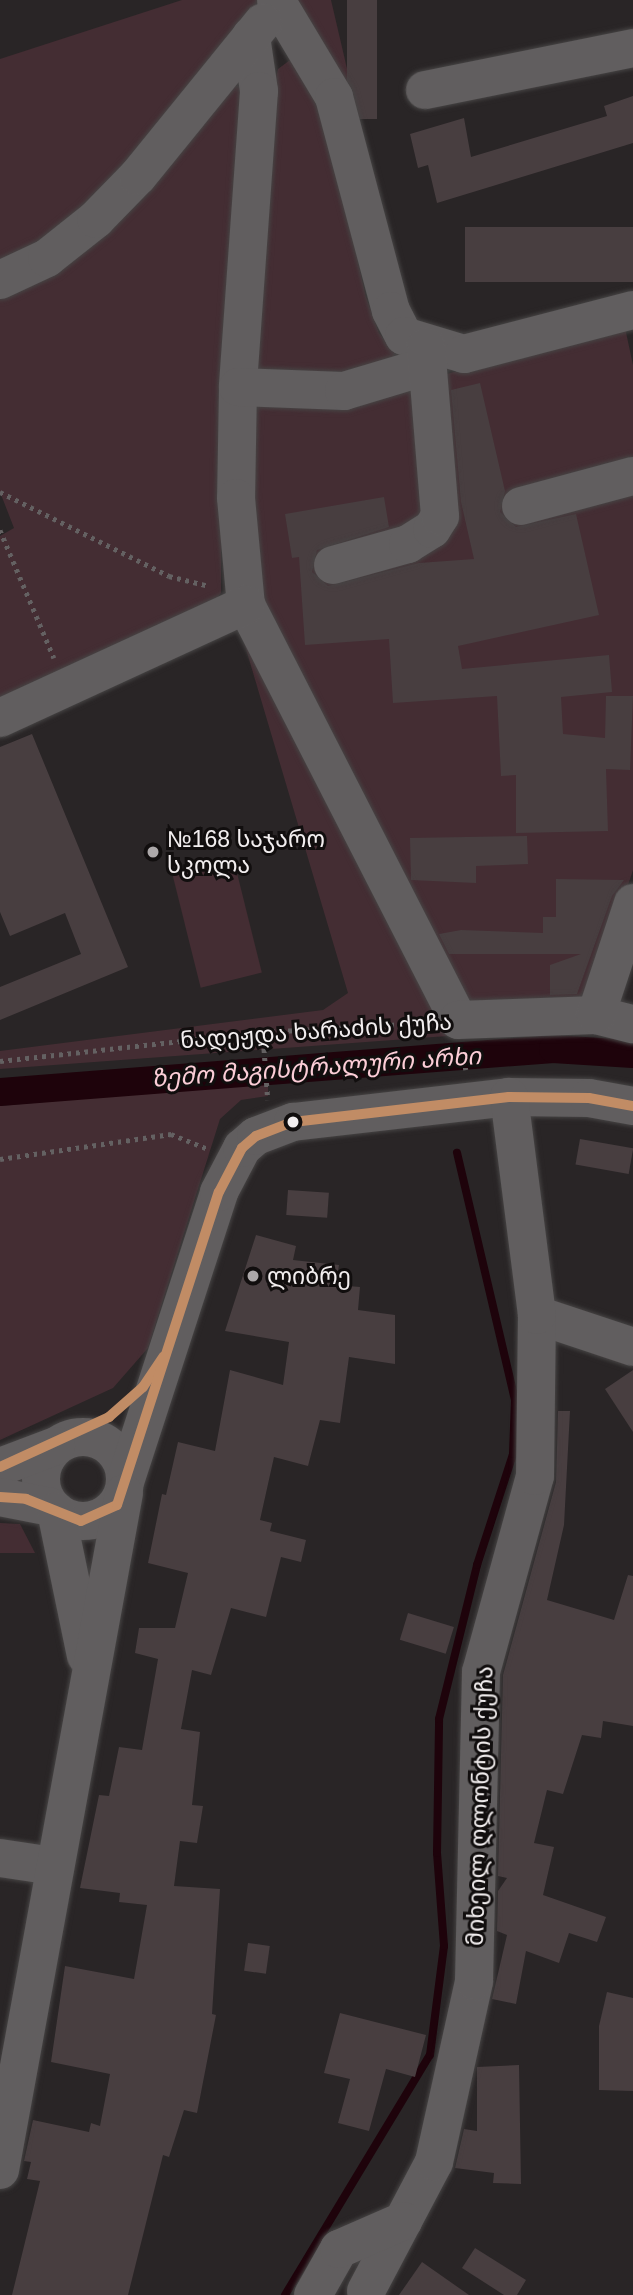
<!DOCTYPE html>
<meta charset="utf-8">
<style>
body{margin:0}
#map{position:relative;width:633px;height:2295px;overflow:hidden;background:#292526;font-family:Arial,"Noto Sans Georgian",sans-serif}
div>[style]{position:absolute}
.green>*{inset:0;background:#442d33;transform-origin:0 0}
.stream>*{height:8px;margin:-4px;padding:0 4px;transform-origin:4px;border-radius:4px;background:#1e030b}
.canal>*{height:28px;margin:-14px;padding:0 14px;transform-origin:14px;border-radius:14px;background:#1e030b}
.building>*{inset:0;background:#483e40;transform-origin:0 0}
.path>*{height:4.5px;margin-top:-2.25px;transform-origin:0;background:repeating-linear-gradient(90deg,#646162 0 3.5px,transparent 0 8.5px)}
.roads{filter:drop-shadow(0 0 2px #464444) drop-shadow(0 0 2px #464444)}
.minor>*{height:38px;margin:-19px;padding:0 19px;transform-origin:19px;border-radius:19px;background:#615e5f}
.minor>.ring{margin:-19px;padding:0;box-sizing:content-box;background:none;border:38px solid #615e5f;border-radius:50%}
.bus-1>*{height:10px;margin:-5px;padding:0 5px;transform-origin:5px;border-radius:5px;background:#c18c65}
.dots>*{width:19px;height:19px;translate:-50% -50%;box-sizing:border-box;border:4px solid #110e0e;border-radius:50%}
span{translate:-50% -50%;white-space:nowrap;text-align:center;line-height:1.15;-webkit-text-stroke:6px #110e0e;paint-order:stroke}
.poi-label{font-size:23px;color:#f2eeef}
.left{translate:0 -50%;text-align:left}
.street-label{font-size:23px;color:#f2eeef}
.water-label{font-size:24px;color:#fccdd7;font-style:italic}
</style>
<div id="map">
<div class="green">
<i style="clip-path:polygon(182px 0,259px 0,239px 33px,78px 221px,0 266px,0 59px)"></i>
<i style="clip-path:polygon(295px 0,331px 0,352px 90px)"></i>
<i style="clip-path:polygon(290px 60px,317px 82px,366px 297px,379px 333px,396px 355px,376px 373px,263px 376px,247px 360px,268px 110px,278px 69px)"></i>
<i style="clip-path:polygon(225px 86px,243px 86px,221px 354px,221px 593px,201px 617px,0 710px,0 536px,14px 528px,0 492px,0 294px)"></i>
<i style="clip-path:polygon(624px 323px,633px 365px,633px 870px,593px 991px,579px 1006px,469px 1017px,246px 587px,257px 399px,353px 401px)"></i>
<i style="clip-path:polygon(238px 622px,461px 1035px,0 1069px,0 1051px,323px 1010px,348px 993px)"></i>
<i style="left:234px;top:861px;width:115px;height:63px;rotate:76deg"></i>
<i style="clip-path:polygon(268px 1082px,268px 1096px,241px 1100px,220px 1119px,148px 1348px,113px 1388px,0 1440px,0 1106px)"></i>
<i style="clip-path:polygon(0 1523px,20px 1524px,35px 1553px,0 1553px)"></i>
</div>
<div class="stream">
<i style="left:285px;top:2295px;width:280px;rotate:-58.9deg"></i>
<i style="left:430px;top:2055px;width:110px;rotate:-82.7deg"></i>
<i style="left:444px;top:1946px;width:93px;rotate:-94.3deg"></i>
<i style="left:437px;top:1853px;width:134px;rotate:-89.1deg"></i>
<i style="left:439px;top:1719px;width:159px;rotate:-76.1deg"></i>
<i style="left:477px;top:1565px;width:117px;rotate:-72deg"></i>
<i style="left:513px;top:1454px;width:54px;rotate:-87.9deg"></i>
<i style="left:515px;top:1400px;width:254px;rotate:-103.2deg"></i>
</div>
<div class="canal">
<i style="left:0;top:1092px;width:555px;rotate:-4.45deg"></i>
<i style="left:553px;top:1049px;width:80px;rotate:3.6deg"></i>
</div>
<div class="building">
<i style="left:347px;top:0;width:30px;height:119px"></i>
<i style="clip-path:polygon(633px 96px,633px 143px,437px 203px,428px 165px,418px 168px,410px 134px,464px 118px,471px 157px,607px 116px,604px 106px)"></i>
<i style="left:633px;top:227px;width:55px;height:168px;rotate:90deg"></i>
<i style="clip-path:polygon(480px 383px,505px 491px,500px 512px,516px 527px,576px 514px,599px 615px,458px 646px,462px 669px,609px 655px,612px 692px,561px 697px,563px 734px,605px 738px,606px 696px,633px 696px,630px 770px,606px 769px,608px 831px,516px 833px,516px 775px,501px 776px,497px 696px,393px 703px,389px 639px,305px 645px,299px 557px,292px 558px,285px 514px,384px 497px,389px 527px,317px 550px,312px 572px,328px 586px,419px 563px,474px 559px,461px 502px,451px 390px)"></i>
<i style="clip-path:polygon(32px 734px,128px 967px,0 1020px,0 987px,81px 954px,65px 913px,10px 936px,0 912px,0 747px)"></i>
<i style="clip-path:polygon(527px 836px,528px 864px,476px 866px,476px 883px,411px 880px,410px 838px)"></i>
<i style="clip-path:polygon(556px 879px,624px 880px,612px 896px,577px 994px,550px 995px,550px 965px,581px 954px,449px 954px,439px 934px,461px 930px,543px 933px,543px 917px,556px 917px)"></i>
<i style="left:580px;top:1139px;width:54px;height:26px;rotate:10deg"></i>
<i style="left:288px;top:1190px;width:41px;height:25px;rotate:4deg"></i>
<i style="clip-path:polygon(256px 1235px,296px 1246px,293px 1260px,339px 1265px,336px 1285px,360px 1287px,358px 1310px,395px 1315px,395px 1364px,349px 1357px,340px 1423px,320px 1420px,308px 1466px,274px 1457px,260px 1520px,272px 1523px,270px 1531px,306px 1540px,301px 1562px,281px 1557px,266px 1617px,231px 1608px,211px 1675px,192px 1670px,181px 1729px,200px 1732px,192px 1805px,203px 1806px,197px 1843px,180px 1841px,174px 1886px,220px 1889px,212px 2014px,216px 2015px,197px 2113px,184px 2110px,169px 2157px,163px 2155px,128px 2295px,12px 2295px,40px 2181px,27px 2179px,31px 2162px,24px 2161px,33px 2120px,89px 2132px,91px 2123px,100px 2126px,110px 2074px,51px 2062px,65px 1966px,134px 1979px,147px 1905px,119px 1902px,120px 1893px,80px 1888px,99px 1795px,109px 1796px,119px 1747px,142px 1750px,158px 1659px,135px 1653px,139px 1628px,175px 1628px,188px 1573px,148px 1563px,162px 1494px,166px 1495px,178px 1442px,215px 1451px,230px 1370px,283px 1385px,289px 1342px,225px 1331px)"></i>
<i style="clip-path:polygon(633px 1370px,633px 1432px,605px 1389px)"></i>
<i style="clip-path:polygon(558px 1411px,570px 1411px,564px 1525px,547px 1600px,614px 1620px,628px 1575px,633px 1576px,633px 1726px,603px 1721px,601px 1738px,582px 1735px,563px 1794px,547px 1790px,534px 1843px,554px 1847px,543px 1895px,606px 1917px,597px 1942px,569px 1933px,559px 1963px,526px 1951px,516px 2004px,492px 1999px,507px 1935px,497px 1931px,498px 1891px,507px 1878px,498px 1876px,503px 1675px,556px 1482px)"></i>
<i style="left:408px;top:1613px;width:48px;height:28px;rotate:17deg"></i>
<i style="left:248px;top:1943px;width:22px;height:28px;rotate:8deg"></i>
<i style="clip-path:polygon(607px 1992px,633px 1998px,633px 2091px,599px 2090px,599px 2026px)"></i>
<i style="clip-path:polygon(340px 2013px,426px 2035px,415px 2077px,386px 2069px,369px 2131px,338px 2123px,350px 2079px,324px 2073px)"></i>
<i style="clip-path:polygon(519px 2065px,521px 2184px,493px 2183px,494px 2173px,455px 2168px,464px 2129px,477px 2131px,477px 2067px)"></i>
<i style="clip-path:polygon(475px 2248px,526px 2280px,517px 2295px,504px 2295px,462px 2268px)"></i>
<i style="clip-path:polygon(422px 2262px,469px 2295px,399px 2295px)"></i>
</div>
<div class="path">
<i style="left:0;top:492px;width:189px;rotate:26.4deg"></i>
<i style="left:169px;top:576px;width:41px;rotate:14deg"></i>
<i style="left:0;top:530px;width:139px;rotate:67.1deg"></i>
<i style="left:263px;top:1032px;width:68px;rotate:85.8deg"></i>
<i style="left:463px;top:1051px;width:19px;rotate:81deg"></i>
<i style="left:0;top:1061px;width:265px;rotate:-6.3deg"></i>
<i style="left:263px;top:1032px;width:161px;rotate:-3.2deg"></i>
<i style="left:0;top:1159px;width:173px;rotate:-8.3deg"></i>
<i style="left:171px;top:1134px;width:40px;rotate:22deg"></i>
</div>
<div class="roads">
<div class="minor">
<i style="left:276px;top:0;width:113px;rotate:59.1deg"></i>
<i style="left:334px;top:97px;width:221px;rotate:75.1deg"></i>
<i style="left:391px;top:311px;width:28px;rotate:63deg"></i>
<i style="left:404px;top:336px;width:63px;rotate:16.7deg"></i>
<i style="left:464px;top:354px;width:175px;rotate:-14.6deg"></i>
<i style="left:251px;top:36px;width:56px;rotate:81.7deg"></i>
<i style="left:259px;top:91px;width:297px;rotate:94.1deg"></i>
<i style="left:238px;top:387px;width:111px;rotate:91deg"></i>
<i style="left:236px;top:498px;width:107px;rotate:84.7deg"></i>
<i style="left:246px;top:605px;width:466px;rotate:62.9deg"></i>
<i style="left:458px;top:1020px;width:138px;rotate:-2.1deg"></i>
<i style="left:596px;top:1015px;width:38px;rotate:14deg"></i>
<i style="left:425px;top:90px;width:212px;rotate:-11.4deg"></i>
<i style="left:0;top:280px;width:52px;rotate:-25.1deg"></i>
<i style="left:47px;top:258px;width:63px;rotate:-38.5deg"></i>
<i style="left:96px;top:219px;width:60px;rotate:-45.7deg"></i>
<i style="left:138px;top:176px;width:198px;rotate:-50.9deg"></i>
<i style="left:238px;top:387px;width:106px;rotate:2.2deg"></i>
<i style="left:344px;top:391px;width:84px;rotate:-16.7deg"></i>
<i style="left:521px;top:506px;width:116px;rotate:-15deg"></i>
<i style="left:333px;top:565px;width:78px;rotate:-15.6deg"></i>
<i style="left:408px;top:544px;width:28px;rotate:-32deg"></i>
<i style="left:432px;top:529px;width:15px;rotate:-58deg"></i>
<i style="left:440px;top:516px;width:170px;rotate:-94.7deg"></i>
<i style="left:0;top:718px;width:271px;rotate:-24.7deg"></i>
<i style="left:596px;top:1015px;width:118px;rotate:-71.7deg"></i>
<i style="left:537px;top:1315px;width:101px;rotate:18.4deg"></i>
<i class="ring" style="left:41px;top:1437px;width:46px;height:46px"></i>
<i style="left:0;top:1467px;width:60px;rotate:-20.6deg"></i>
<i style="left:126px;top:1479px;width:302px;rotate:-72deg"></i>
<i style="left:219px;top:1192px;width:50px;rotate:-62.4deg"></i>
<i style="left:242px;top:1148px;width:18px;rotate:-41deg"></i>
<i style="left:256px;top:1136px;width:40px;rotate:-21deg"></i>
<i style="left:293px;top:1122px;width:217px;rotate:-6.6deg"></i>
<i style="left:509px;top:1097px;width:80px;rotate:0.7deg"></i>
<i style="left:589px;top:1098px;width:45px;rotate:10.3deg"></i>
<i style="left:0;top:1497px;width:52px;rotate:11.1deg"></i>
<i style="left:56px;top:1511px;width:148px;rotate:78.3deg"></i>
<i style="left:0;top:1858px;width:54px;rotate:8.6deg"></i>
<i style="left:0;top:2170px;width:688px;rotate:-79.62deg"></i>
<i style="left:366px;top:2291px;width:146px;rotate:-62.2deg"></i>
<i style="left:434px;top:2162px;width:185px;rotate:-77.5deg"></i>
<i style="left:474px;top:1981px;width:309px;rotate:-88.7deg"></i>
<i style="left:481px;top:1672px;width:203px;rotate:-74.6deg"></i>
<i style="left:535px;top:1476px;width:161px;rotate:-89.3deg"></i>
<i style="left:537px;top:1315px;width:220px;rotate:-97.3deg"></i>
<i style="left:313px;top:2295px;width:53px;rotate:-60.5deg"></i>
<i style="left:339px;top:2249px;width:70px;rotate:-23.6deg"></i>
</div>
</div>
<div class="bus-1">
<i style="left:0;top:1467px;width:120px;rotate:-24.6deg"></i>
<i style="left:109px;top:1417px;width:45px;rotate:-41.4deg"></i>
<i style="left:143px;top:1387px;width:37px;rotate:-56deg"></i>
<i style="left:0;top:1497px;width:26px;rotate:4deg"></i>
<i style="left:26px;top:1499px;width:59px;rotate:21.8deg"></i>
<i style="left:81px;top:1521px;width:39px;rotate:-24deg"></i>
<i style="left:117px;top:1505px;width:329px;rotate:-72deg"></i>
<i style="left:219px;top:1192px;width:50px;rotate:-62.4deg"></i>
<i style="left:242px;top:1148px;width:18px;rotate:-41deg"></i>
<i style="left:256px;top:1136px;width:40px;rotate:-21deg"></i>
<i style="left:293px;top:1122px;width:217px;rotate:-6.6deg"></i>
<i style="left:509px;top:1097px;width:80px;rotate:0.7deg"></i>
<i style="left:589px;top:1098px;width:45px;rotate:10.3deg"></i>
</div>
<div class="dots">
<i style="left:153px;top:852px;background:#aca8a9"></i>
<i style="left:293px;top:1122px;background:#f2eeef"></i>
<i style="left:253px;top:1276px;background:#aca8a9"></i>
</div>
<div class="poi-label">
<span class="left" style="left:167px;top:852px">№168 საჯარო<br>სკოლა</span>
<span class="left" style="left:267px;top:1276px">ლიბრე</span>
</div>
<div class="street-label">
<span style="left:316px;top:1031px;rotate:-4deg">ნადეჟდა ხარაძის ქუჩა</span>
<span style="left:480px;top:1806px;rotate:-88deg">მიხეილ ღლონტის ქუჩა</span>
</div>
<div class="water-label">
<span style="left:316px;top:1067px;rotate:-4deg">ზემო მაგისტრალური არხი</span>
</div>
</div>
